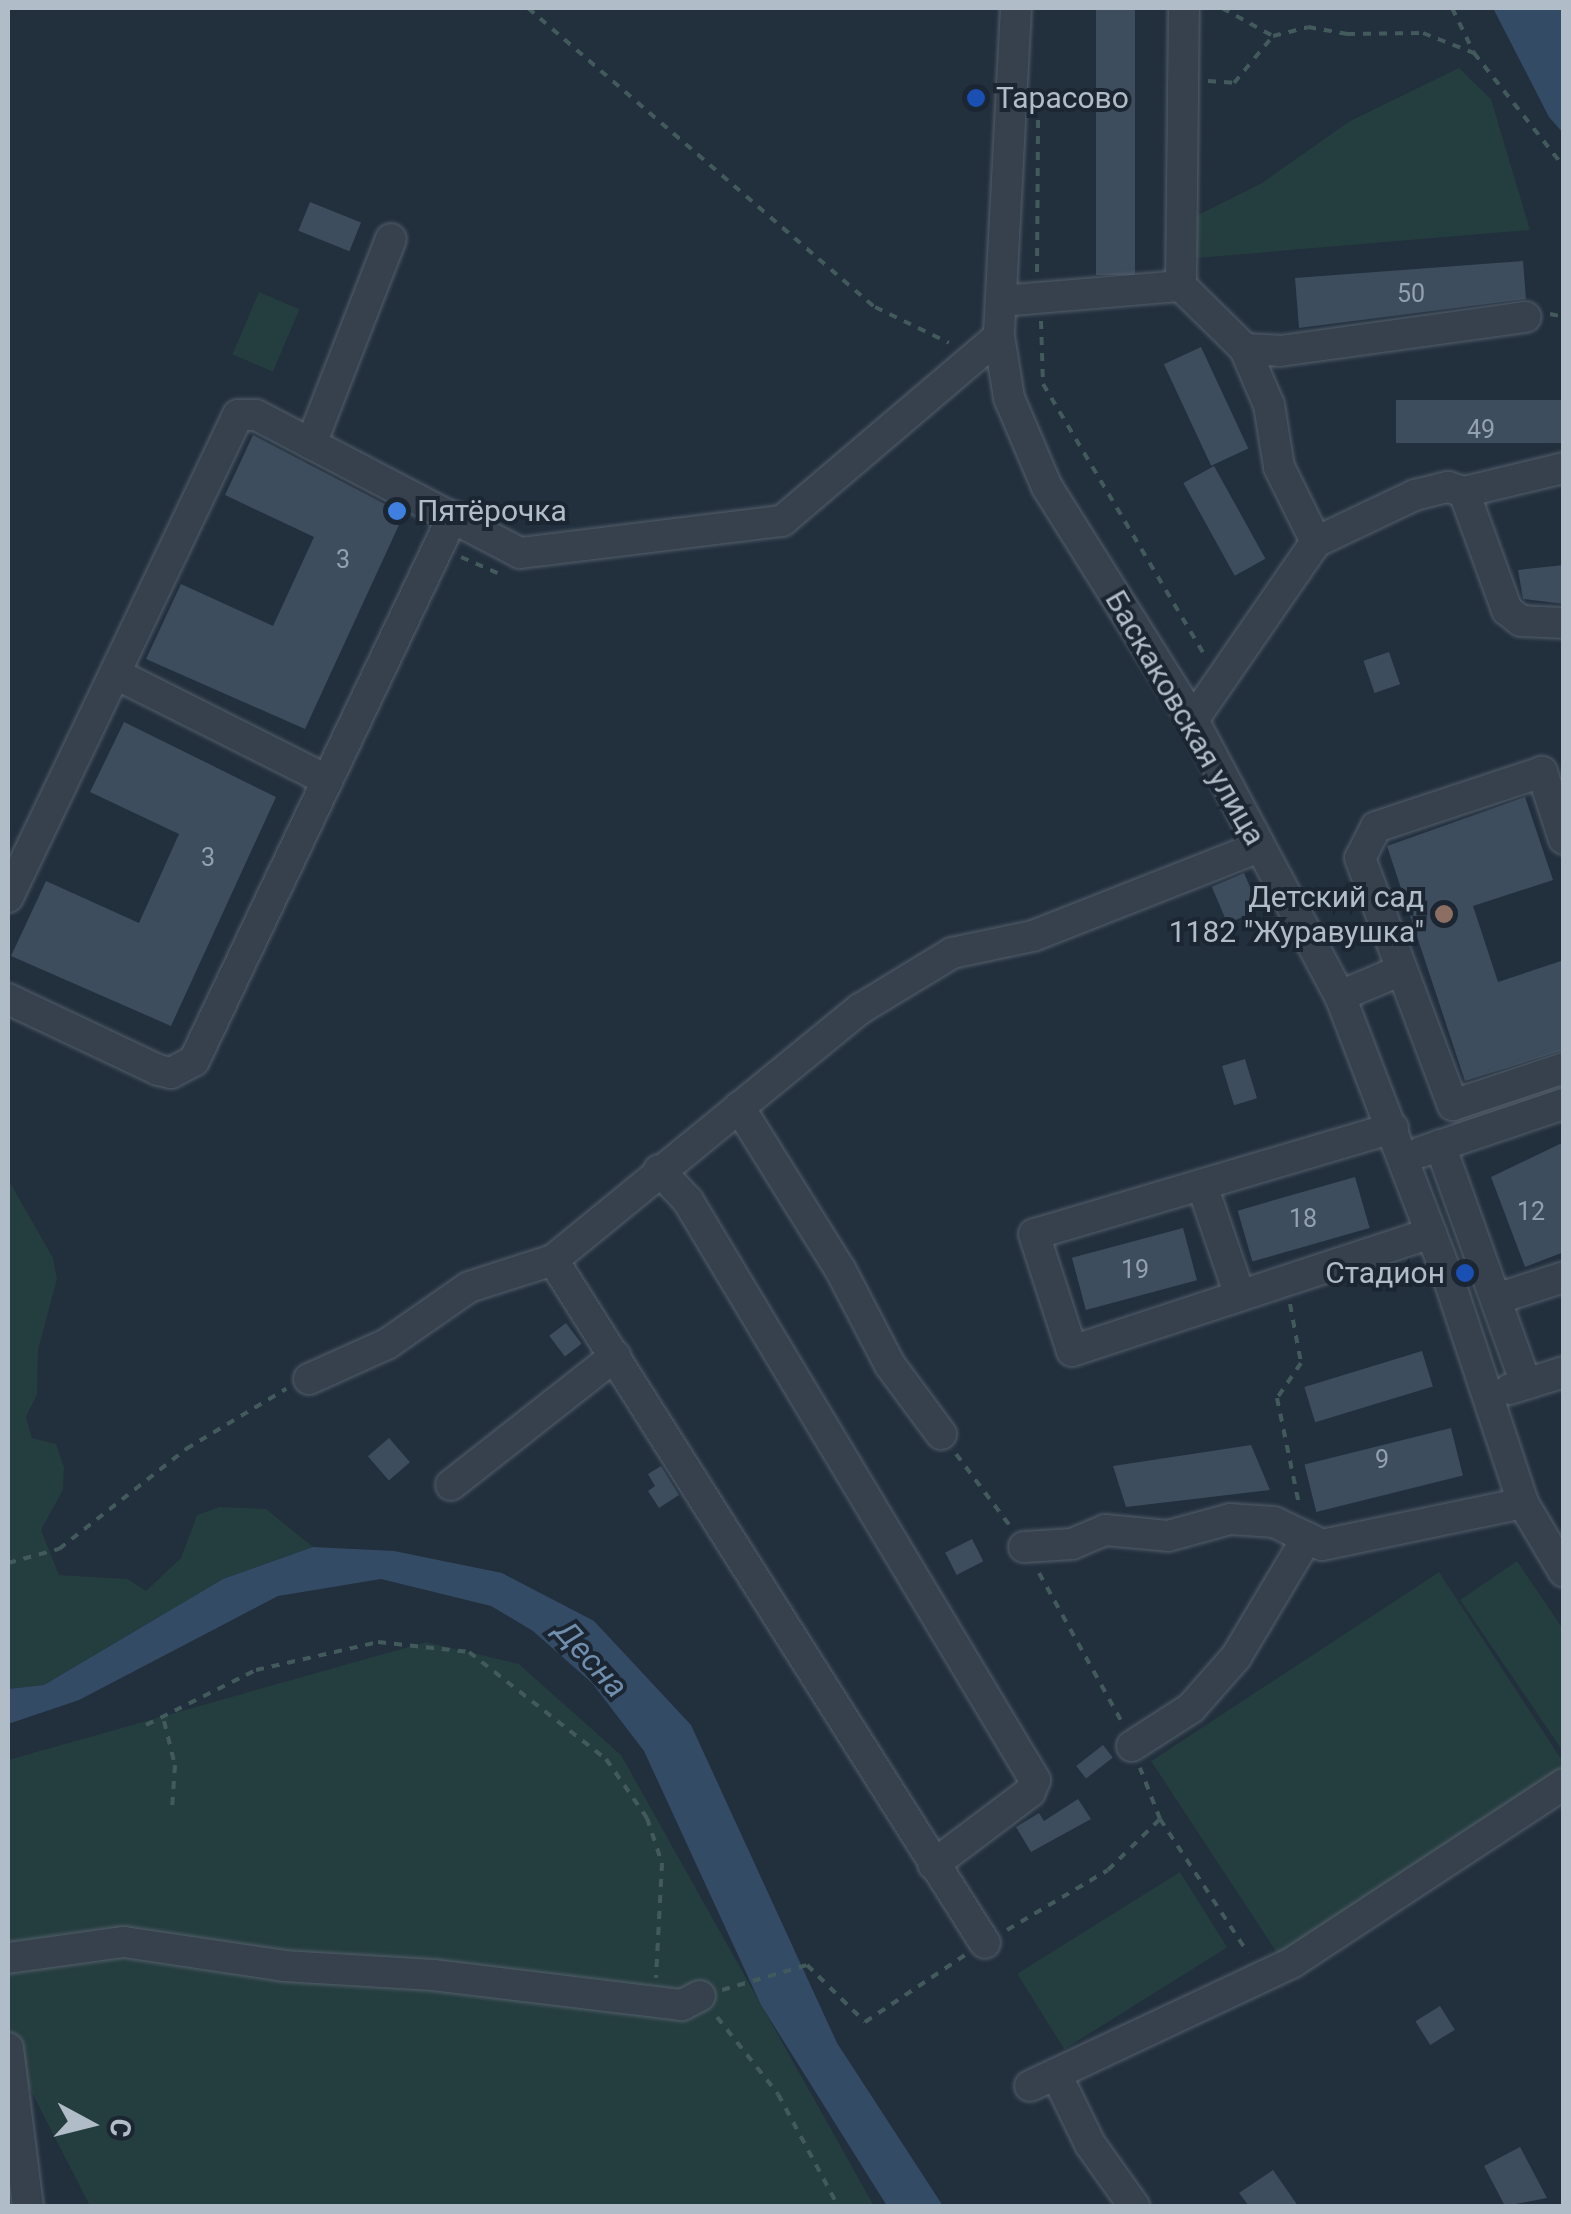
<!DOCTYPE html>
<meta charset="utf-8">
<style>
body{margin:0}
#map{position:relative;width:1571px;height:2214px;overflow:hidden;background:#222f3d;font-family:Roboto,sans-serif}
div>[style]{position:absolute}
.green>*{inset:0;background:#243d3e;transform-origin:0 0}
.water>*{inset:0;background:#344b66}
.building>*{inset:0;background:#3d4d5d;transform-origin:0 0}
.path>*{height:4px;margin-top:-2px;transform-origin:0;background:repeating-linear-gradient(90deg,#425a5b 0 8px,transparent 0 16px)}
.roads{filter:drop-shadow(0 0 2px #545f6b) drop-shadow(0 0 2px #545f6b)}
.minor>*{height:30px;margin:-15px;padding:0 15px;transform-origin:15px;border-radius:15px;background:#36414d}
.dots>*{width:28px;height:28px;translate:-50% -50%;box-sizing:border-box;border:5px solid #1b2632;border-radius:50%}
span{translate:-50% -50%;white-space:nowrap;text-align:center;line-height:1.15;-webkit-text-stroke:8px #1b2632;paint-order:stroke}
.number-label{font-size:25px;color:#94a0ae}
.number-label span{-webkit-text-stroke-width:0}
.poi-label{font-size:30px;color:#b1bcc9}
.left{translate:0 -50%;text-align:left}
.right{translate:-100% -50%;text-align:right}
.street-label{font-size:30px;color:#b1bcc9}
.water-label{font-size:32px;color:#708eae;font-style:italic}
.frame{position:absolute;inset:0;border:10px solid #b1bcc9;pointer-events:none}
.north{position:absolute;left:40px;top:2074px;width:100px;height:100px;-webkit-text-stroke:8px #1b2632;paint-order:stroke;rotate:97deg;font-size:28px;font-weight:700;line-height:40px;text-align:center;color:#b1bcc9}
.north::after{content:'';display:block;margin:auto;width:35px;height:45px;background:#b1bcc9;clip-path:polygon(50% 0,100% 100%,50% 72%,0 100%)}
</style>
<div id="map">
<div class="green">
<i style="clip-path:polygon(1459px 68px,1491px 99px,1530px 230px,1197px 258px,1190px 219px,1262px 183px,1350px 121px)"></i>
<i style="left:259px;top:292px;width:44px;height:68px;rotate:23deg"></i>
<i style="clip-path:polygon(8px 1179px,53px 1258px,57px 1279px,38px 1350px,37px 1394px,26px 1417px,32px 1438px,56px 1444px,64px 1467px,63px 1490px,41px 1530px,59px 1575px,128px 1579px,146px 1591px,181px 1558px,197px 1515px,219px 1507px,266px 1509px,313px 1547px,223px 1579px,44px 1685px,8px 1689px)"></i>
<i style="clip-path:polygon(1517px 1561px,1563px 1629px,1562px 1750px,1460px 1600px)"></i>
<i style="clip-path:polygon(1439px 1572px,1563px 1762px,1564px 1772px,1281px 1959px,1151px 1761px)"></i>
<i style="clip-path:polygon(426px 1642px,519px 1664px,621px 1755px,874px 2206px,90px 2206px,8px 2046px,8px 1760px)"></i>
<i style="left:1180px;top:1872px;width:89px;height:192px;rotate:58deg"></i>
</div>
<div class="water">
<i style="clip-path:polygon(1493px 8px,1563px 8px,1563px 133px,1549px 117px)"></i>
<i style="clip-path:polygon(313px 1547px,394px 1551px,502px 1573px,594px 1621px,691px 1725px,837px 2043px,943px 2206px,887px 2206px,761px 2005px,644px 1751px,592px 1683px,533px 1631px,491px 1606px,381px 1579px,278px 1596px,79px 1700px,8px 1724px,8px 1689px,44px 1685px,223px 1579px)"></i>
</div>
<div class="building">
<i style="left:1096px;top:8px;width:39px;height:267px"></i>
<i style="left:310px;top:202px;width:55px;height:31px;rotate:22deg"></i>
<i style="clip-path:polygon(1523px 261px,1526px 299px,1299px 328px,1295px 278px)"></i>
<i style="left:1201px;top:347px;width:112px;height:41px;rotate:65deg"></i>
<i style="left:1564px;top:400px;width:43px;height:168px;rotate:90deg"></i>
<i style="clip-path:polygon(253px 435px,404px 514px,305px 729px,146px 659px,181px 584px,273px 626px,314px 537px,225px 495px)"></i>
<i style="left:1214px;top:466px;width:106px;height:35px;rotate:61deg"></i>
<i style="clip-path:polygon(1564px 565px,1564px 604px,1523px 599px,1518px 570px)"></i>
<i style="left:1389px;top:652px;width:34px;height:27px;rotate:71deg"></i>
<i style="clip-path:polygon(124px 722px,276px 797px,171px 1026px,11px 956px,46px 881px,139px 923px,179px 834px,90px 792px)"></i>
<i style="clip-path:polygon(1525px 797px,1553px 880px,1473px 906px,1498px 982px,1564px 960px,1564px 1050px,1465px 1081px,1387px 846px)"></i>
<i style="left:1244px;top:873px;width:40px;height:35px;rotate:67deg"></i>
<i style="left:1245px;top:1059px;width:41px;height:24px;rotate:73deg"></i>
<i style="clip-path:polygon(1564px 1142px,1564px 1252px,1525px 1267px,1491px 1177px)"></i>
<i style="left:1355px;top:1177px;width:53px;height:122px;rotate:74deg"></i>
<i style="left:1183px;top:1228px;width:54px;height:115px;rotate:75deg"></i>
<i style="left:566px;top:1323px;width:26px;height:21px;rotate:53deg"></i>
<i style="left:1422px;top:1351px;width:37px;height:123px;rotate:73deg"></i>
<i style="left:1451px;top:1428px;width:49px;height:151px;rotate:76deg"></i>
<i style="left:389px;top:1438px;width:32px;height:28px;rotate:49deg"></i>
<i style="clip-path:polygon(1251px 1445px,1270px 1490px,1126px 1507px,1113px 1466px)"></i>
<i style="clip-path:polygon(661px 1466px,679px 1495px,659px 1508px,648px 1491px,655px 1486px,648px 1474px)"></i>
<i style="left:972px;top:1539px;width:25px;height:30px;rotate:63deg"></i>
<i style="left:1103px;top:1745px;width:16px;height:34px;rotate:52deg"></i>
<i style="clip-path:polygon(1078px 1799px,1091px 1819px,1031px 1852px,1016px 1827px,1039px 1813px,1044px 1821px)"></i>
<i style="left:1440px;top:2006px;width:28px;height:29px;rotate:58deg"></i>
<i style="clip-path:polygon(1520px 2147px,1547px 2198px,1505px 2206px,1484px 2166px)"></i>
<i style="clip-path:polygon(1273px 2170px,1298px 2206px,1249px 2206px,1239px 2193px)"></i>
</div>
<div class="path">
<i style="left:528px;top:8px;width:458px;rotate:40.8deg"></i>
<i style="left:875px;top:307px;width:82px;rotate:25.9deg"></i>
<i style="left:1222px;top:8px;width:58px;rotate:28.8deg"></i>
<i style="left:1273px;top:36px;width:36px;rotate:-14deg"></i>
<i style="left:1308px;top:27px;width:40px;rotate:10deg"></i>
<i style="left:1347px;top:34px;width:76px;rotate:-0.8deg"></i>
<i style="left:1423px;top:33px;width:55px;rotate:21.4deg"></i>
<i style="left:1452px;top:8px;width:50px;rotate:63.9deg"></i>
<i style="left:1474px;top:53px;width:145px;rotate:51.7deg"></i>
<i style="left:1208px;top:81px;width:26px;rotate:4deg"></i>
<i style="left:1234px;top:83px;width:61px;rotate:-50.3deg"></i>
<i style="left:1037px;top:272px;width:155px;rotate:-89.6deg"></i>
<i style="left:1550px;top:314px;width:14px;rotate:12deg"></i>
<i style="left:1041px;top:321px;width:63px;rotate:88.2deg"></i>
<i style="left:1043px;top:384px;width:318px;rotate:59.2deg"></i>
<i style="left:461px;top:557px;width:45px;rotate:23.7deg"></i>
<i style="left:1290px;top:1304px;width:60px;rotate:79.4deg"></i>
<i style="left:1301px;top:1363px;width:42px;rotate:124.4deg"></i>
<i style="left:1277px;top:1398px;width:108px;rotate:78.3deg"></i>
<i style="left:956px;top:1454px;width:90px;rotate:53.1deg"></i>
<i style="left:8px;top:1563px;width:53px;rotate:-15.4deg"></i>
<i style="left:59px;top:1549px;width:162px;rotate:-38.2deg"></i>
<i style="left:186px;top:1449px;width:117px;rotate:-31deg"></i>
<i style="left:1039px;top:1573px;width:171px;rotate:60.9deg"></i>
<i style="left:164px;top:1721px;width:45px;rotate:76deg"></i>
<i style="left:175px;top:1765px;width:44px;rotate:93.9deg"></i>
<i style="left:146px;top:1725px;width:123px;rotate:-26.6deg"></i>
<i style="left:256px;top:1670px;width:125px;rotate:-12.9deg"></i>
<i style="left:378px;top:1642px;width:92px;rotate:6.3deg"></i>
<i style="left:469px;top:1652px;width:174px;rotate:38deg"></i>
<i style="left:606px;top:1759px;width:72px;rotate:55.2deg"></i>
<i style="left:647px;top:1818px;width:47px;rotate:71.6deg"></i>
<i style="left:662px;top:1863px;width:115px;rotate:93deg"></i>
<i style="left:1160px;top:1819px;width:160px;rotate:56.7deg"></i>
<i style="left:1007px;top:1930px;width:117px;rotate:-30.7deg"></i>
<i style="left:1108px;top:1870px;width:73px;rotate:-44.4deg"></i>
<i style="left:1160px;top:1819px;width:55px;rotate:-111.4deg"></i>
<i style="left:722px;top:1990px;width:89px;rotate:-16.4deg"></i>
<i style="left:807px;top:1965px;width:81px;rotate:44.5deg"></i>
<i style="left:865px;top:2022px;width:120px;rotate:-33.8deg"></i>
<i style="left:717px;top:2017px;width:98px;rotate:51.6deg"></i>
<i style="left:778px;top:2094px;width:127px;rotate:61.8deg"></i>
</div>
<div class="roads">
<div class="minor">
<i style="left:1016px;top:8px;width:328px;rotate:93deg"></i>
<i style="left:999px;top:336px;width:63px;rotate:80.8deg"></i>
<i style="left:1009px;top:398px;width:97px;rotate:66.9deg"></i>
<i style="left:1047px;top:487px;width:275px;rotate:57.9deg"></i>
<i style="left:1193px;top:720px;width:313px;rotate:62deg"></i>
<i style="left:1340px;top:996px;width:304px;rotate:69deg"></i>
<i style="left:1449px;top:1280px;width:235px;rotate:71.6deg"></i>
<i style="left:1523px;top:1503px;width:80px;rotate:59.3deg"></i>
<i style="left:1181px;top:286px;width:278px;rotate:-89.4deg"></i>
<i style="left:1001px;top:301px;width:181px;rotate:-4.8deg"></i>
<i style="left:1181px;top:286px;width:90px;rotate:44.5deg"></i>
<i style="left:1245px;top:349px;width:35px;rotate:3deg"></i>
<i style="left:1280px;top:351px;width:248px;rotate:-7.9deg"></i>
<i style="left:1245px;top:349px;width:61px;rotate:66.8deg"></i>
<i style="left:1269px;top:405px;width:63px;rotate:80.8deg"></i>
<i style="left:1279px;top:467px;width:84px;rotate:63.7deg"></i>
<i style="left:311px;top:444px;width:220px;rotate:-68.7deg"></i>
<i style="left:1464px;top:492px;width:103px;rotate:-13.5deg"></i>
<i style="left:118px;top:675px;width:234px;rotate:26.7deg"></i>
<i style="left:1193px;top:720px;width:216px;rotate:-55.4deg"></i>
<i style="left:1316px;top:542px;width:110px;rotate:-25.4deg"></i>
<i style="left:1415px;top:495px;width:34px;rotate:-14deg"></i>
<i style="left:1448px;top:487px;width:17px;rotate:17deg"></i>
<i style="left:1464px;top:492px;width:126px;rotate:70deg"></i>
<i style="left:1507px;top:610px;width:18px;rotate:38deg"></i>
<i style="left:1521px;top:621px;width:43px;rotate:2.7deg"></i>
<i style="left:1564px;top:839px;width:71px;rotate:-108.2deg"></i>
<i style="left:1542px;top:772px;width:175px;rotate:161.7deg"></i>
<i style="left:1376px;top:827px;width:35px;rotate:117deg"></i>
<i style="left:1360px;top:858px;width:264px;rotate:69.4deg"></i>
<i style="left:1453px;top:1105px;width:117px;rotate:-18.4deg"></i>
<i style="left:8px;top:897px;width:534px;rotate:-64.49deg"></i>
<i style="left:238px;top:415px;width:18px"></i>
<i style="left:256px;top:415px;width:298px;rotate:27.6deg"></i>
<i style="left:520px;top:553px;width:264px;rotate:-7deg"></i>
<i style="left:782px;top:521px;width:285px;rotate:-40.4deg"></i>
<i style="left:1340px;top:996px;width:67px;rotate:-22.8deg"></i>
<i style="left:8px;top:999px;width:166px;rotate:25.3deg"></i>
<i style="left:158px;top:1070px;width:13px;rotate:13deg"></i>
<i style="left:171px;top:1073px;width:26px;rotate:-28deg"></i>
<i style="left:194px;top:1061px;width:603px;rotate:-64.58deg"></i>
<i style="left:739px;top:1107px;width:191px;rotate:58.1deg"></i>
<i style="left:840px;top:1269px;width:108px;rotate:62.5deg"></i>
<i style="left:890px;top:1365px;width:86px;rotate:53.5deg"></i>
<i style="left:1393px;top:1128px;width:374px;rotate:163.5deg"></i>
<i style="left:1034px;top:1234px;width:123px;rotate:72deg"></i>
<i style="left:1072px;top:1351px;width:378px;rotate:-18.2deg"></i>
<i style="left:1440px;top:1145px;width:254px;rotate:70.2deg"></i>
<i style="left:1421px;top:1152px;width:151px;rotate:-18.6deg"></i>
<i style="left:659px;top:1170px;width:42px;rotate:46.9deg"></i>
<i style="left:688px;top:1201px;width:675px;rotate:59.07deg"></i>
<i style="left:1035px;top:1780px;width:13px;rotate:113deg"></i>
<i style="left:1030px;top:1792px;width:121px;rotate:143deg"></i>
<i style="left:1202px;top:1185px;width:117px;rotate:71.1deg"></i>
<i style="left:553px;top:1260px;width:808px;rotate:57.69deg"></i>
<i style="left:1496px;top:1299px;width:71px;rotate:-17.9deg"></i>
<i style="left:309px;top:1379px;width:85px;rotate:-24.2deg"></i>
<i style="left:387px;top:1344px;width:100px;rotate:-34.8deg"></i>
<i style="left:469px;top:1287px;width:88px;rotate:-17.8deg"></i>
<i style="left:553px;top:1260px;width:397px;rotate:-39.3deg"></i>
<i style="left:860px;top:1009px;width:108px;rotate:-31.3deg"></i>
<i style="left:952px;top:953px;width:83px;rotate:-11.9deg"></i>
<i style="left:1033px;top:936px;width:243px;rotate:-21.5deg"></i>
<i style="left:1510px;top:1389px;width:57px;rotate:-17.5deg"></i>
<i style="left:451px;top:1485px;width:209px;rotate:-38.2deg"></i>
<i style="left:1024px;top:1547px;width:48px;rotate:-3.6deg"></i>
<i style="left:1072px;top:1544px;width:36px;rotate:-23deg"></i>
<i style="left:1105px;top:1530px;width:63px;rotate:5.4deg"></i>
<i style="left:1168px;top:1536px;width:64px;rotate:-15.3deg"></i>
<i style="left:1230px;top:1519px;width:44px;rotate:3.9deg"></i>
<i style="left:1274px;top:1522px;width:53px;rotate:25.6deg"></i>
<i style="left:1322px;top:1545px;width:205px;rotate:-11.8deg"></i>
<i style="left:1132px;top:1746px;width:70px;rotate:-32.8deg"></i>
<i style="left:1191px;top:1708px;width:68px;rotate:-48.6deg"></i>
<i style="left:1236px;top:1657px;width:139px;rotate:-59.2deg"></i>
<i style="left:8px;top:1958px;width:117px;rotate:-7.9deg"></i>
<i style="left:124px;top:1942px;width:162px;rotate:8.5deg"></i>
<i style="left:284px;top:1966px;width:149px;rotate:3.5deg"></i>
<i style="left:433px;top:1975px;width:251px;rotate:6.9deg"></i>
<i style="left:682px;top:2005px;width:20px;rotate:-27deg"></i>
<i style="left:8px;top:2048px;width:159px;rotate:82.8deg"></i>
<i style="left:1056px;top:2074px;width:78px;rotate:64.1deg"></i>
<i style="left:1090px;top:2144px;width:76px;rotate:54.6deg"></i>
<i style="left:1030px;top:2086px;width:291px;rotate:-25.2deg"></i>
<i style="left:1293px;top:1962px;width:324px;rotate:-33.3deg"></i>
</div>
</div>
<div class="dots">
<i style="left:976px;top:98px;background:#1a4fb4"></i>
<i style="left:397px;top:511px;background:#3f7fe0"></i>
<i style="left:1444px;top:914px;background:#8d6e63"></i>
<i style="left:1465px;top:1273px;background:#1a4fb4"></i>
</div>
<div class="number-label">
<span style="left:1411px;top:294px">50</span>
<span style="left:1481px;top:430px">49</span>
<span style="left:343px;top:560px">3</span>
<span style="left:208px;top:858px">3</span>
<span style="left:1531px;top:1212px">12</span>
<span style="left:1303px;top:1219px">18</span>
<span style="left:1135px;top:1270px">19</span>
<span style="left:1382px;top:1460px">9</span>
</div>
<div class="poi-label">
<span class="left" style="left:996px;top:98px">Тарасово</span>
<span class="left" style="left:417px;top:511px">Пятёрочка</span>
<span class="right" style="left:1424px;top:914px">Детский сад<br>1182 "Журавушка"</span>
<span class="right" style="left:1445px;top:1273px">Стадион</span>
</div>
<div class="street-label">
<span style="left:1185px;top:718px;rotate:60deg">Баскаковская улица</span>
</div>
<div class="water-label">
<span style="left:591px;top:1659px;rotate:48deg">Десна</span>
</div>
<div class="frame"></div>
<div class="north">С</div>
</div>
